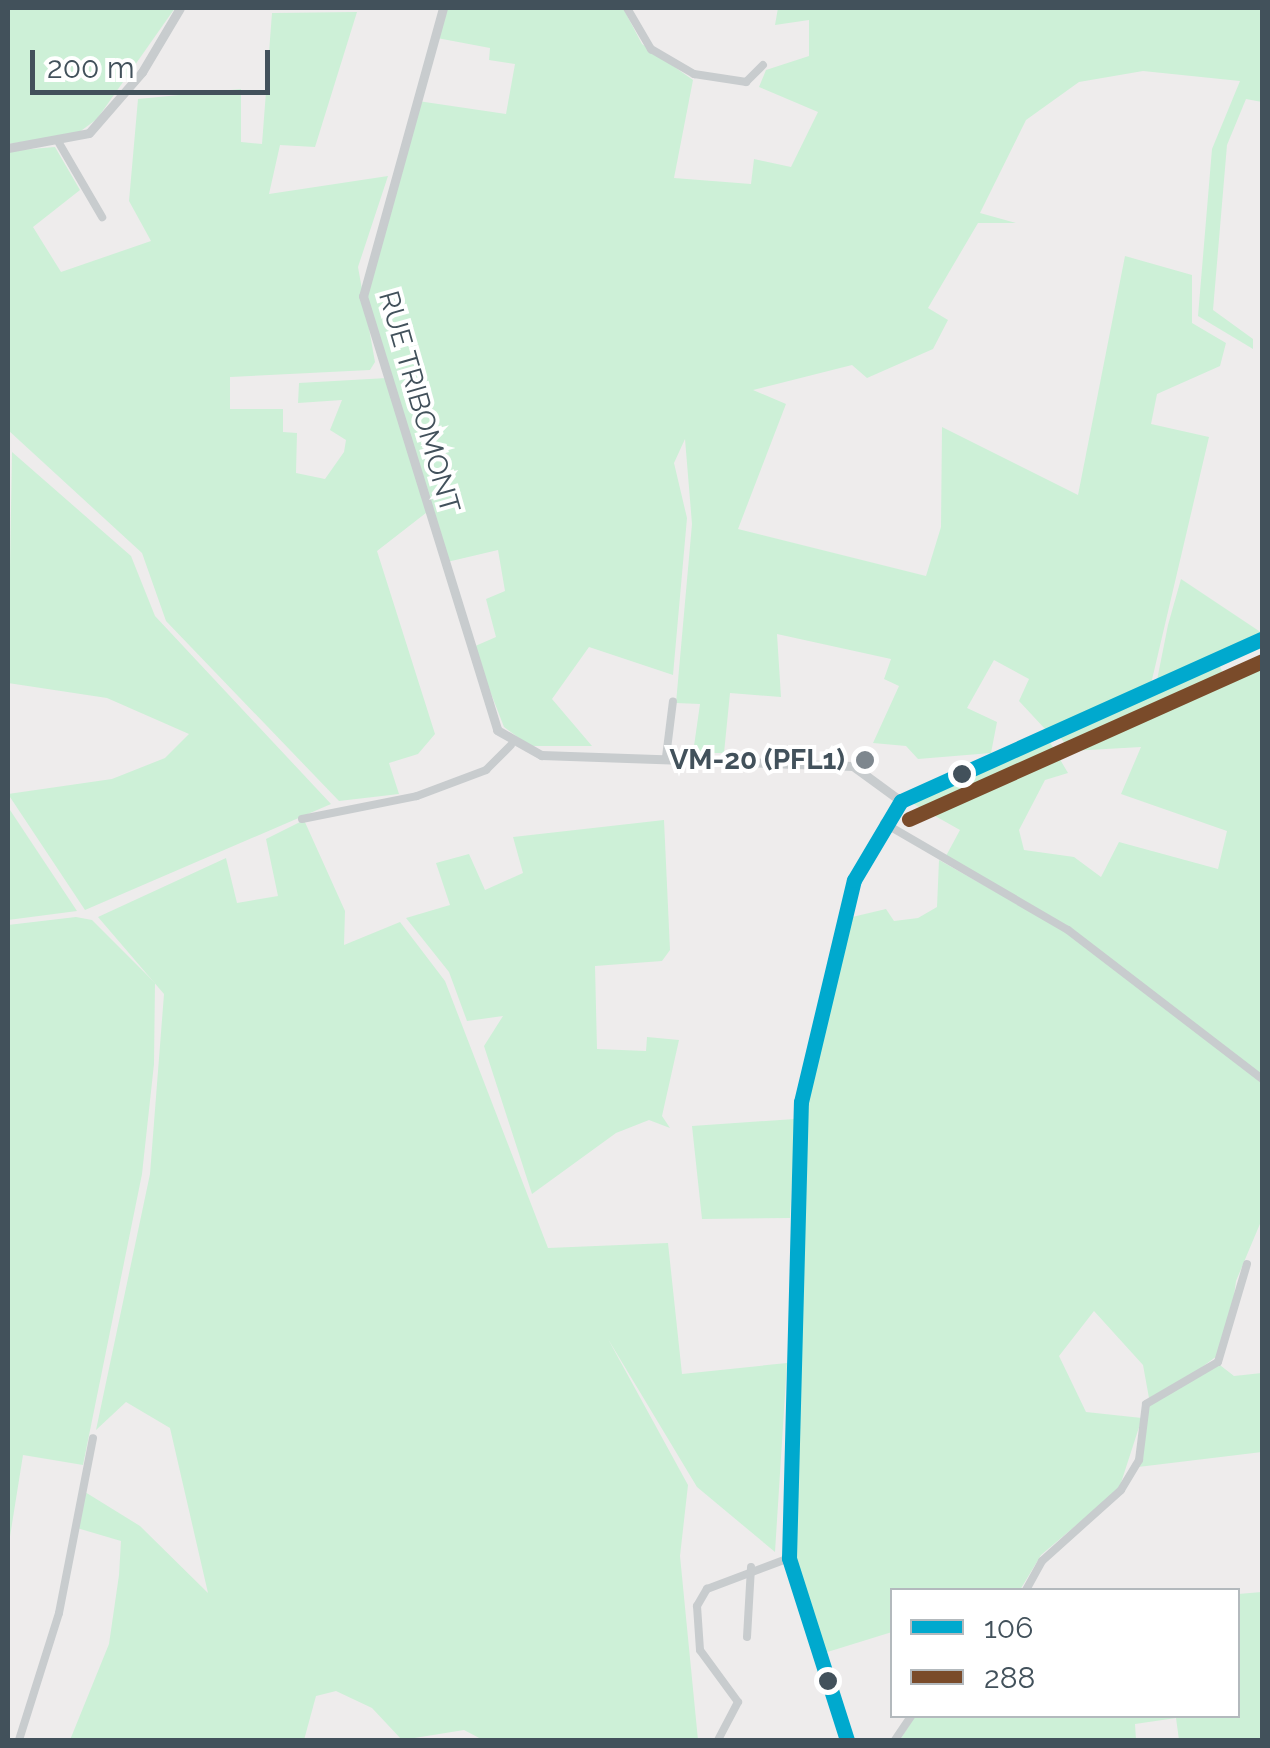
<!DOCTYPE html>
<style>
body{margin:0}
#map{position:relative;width:1270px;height:1748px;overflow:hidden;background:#eeecec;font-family:Raleway,sans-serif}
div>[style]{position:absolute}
.green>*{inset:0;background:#cdf0d7}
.minor>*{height:8px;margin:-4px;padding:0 4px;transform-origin:4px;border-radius:4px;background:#c8ccce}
.tertiary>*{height:9px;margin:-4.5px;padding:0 4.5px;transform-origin:4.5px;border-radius:4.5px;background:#c8ccce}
.bus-1>*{height:15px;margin:-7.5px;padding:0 7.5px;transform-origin:7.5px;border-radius:7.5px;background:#00a9ce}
.bus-2>*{height:15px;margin:-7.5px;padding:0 7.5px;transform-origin:7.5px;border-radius:7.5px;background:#7a4b2a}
.dots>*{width:28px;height:28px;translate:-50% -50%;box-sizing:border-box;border:5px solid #fff;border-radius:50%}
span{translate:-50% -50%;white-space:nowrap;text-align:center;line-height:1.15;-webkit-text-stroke:8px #fff;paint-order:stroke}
.street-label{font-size:28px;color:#42515b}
.poi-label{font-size:28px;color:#42515b;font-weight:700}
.right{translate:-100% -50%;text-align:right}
.frame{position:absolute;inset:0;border:10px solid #42515b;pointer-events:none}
.legend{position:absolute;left:890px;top:1588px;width:350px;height:130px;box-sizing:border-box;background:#fff;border:2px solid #b3b9bd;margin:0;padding:12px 18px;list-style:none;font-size:30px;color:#42515b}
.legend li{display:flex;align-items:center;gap:20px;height:50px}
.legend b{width:50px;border:2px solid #b3b9bd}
.scale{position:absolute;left:30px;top:50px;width:240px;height:45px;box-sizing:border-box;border:5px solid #42515b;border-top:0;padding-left:12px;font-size:30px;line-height:35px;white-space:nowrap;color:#42515b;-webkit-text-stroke:8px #fff;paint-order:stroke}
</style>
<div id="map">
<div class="green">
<i style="clip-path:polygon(8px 8px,175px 8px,97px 119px,78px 133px,8px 144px)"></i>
<i style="clip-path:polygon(447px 8px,623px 8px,642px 44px,693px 80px,674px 178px,751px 184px,754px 159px,791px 167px,818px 112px,759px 87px,766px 70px,809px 56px,809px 20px,775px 25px,778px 8px,1262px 8px,1262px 102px,1246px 99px,1227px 145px,1213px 310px,1253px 339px,1253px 349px,1198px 316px,1212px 149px,1240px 81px,1143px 71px,1079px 82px,1026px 120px,980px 213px,1016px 223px,978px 223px,928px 308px,948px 320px,933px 349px,867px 378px,852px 365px,753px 390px,786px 404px,738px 529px,926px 576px,941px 527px,942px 427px,1078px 495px,1125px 256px,1192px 275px,1192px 323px,1226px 343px,1220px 366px,1157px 394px,1151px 424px,1209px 437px,1151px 684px,1046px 730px,1019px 701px,1029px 679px,994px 660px,967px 708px,997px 722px,991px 753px,918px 759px,906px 746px,873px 743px,899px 686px,884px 679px,891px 659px,777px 634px,781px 697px,730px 693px,724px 753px,693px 753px,700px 704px,676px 703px,692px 524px,685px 439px,674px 463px,687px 518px,673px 675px,589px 647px,552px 699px,592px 746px,530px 746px,504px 727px,473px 647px,496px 637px,486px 599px,505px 591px,498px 550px,447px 562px,431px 509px,377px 551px,435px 734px,418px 754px,389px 763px,399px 794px,339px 801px,166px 621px,142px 553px,8px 430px,8px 151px,55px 147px,80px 190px,33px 227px,61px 272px,151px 241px,129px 201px,138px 99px,241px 89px,241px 142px,262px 144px,272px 13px,357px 12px,315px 147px,280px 145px,269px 194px,388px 176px,358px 267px,375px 362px,370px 370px,230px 377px,230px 409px,283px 409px,283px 432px,297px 433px,296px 473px,325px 479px,344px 452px,346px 440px,330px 430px,342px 400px,298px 403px,299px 383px,387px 378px,367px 310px,367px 271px,418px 101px,506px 114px,515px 64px,489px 60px,490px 48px,437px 38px)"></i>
<i style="clip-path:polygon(12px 452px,131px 556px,155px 616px,331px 804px,85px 910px,8px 794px,112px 779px,165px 758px,189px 734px,107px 698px,8px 683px)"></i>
<i style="clip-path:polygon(1181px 579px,1262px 633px,1157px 680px,1168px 625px)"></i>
<i style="clip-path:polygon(1218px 663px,1228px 683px,1262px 665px,1262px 1075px,1066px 925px,946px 856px,960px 830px,912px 803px,1048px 739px,1068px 773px,1045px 780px,1019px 830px,1024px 850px,1074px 857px,1101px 877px,1119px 842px,1218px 869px,1227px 831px,1121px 794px,1141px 747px,1071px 751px,1060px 737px)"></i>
<i style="clip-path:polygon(8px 807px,77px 911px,8px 920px)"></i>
<i style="clip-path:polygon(304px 820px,345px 911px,344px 945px,400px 922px,445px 981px,548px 1248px,668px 1243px,682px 1374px,787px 1363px,775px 1552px,697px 1487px,608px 1339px,688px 1485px,680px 1556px,698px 1740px,483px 1740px,464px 1730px,402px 1740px,372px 1708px,336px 1691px,316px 1696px,304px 1740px,70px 1740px,109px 1644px,119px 1575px,121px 1541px,77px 1528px,85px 1492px,140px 1526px,208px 1593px,170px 1428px,126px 1402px,96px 1430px,150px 1174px,164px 994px,98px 917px,226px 858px,237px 903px,278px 896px,266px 839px)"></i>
<i style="clip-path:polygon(664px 820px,670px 950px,662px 961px,595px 966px,597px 1049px,646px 1051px,647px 1037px,679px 1040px,662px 1116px,670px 1128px,649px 1120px,616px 1133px,532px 1194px,484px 1046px,503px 1016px,467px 1021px,449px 972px,406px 918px,450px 905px,436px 863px,469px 854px,485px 890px,523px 873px,513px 837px)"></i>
<i style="clip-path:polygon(939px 860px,1060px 928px,1262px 1082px,1262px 1219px,1236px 1281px,1230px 1326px,1217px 1356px,1198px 1370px,1149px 1398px,1143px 1365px,1094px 1311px,1059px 1356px,1086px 1412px,1142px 1418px,1119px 1489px,1041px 1555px,1020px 1590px,892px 1590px,892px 1632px,821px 1654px,794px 1555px,802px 1120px,848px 918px,886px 909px,894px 921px,918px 918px,937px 907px)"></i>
<i style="clip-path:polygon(76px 917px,92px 920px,155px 983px,154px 1064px,142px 1174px,83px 1465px,23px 1455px,8px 1549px,8px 925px)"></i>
<i style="clip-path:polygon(795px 1119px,790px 1218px,702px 1219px,692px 1126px)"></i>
<i style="clip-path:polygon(1216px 1362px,1234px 1376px,1262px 1373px,1262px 1452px,1138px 1467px,1148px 1405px)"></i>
<i style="clip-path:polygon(1262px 1592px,1262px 1740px,1179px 1740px,1176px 1718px,1135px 1724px,1136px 1740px,900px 1740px,915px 1716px,1238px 1716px,1238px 1594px)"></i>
</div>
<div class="minor">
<i style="left:627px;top:8px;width:48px;rotate:59.7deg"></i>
<i style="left:651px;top:49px;width:50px;rotate:30.2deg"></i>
<i style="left:694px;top:74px;width:53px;rotate:8.7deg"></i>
<i style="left:746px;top:82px;width:24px;rotate:-45deg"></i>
<i style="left:59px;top:143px;width:86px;rotate:59.8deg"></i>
<i style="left:666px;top:757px;width:56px;rotate:-82.9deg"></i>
<i style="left:302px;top:819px;width:117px;rotate:-11.3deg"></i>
<i style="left:417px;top:796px;width:74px;rotate:-20.6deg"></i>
<i style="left:486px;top:770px;width:35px;rotate:-45deg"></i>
<i style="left:884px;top:823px;width:213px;rotate:30.2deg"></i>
<i style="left:1068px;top:930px;width:245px;rotate:37.5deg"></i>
<i style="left:1026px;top:1590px;width:33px;rotate:-61deg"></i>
<i style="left:1042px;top:1561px;width:106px;rotate:-41.9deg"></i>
<i style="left:1121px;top:1490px;width:35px;rotate:-59deg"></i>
<i style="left:1139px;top:1460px;width:56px;rotate:-82.9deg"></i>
<i style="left:1146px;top:1404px;width:83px;rotate:-30.3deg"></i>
<i style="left:1218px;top:1362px;width:102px;rotate:-73.5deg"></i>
<i style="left:747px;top:1637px;width:70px;rotate:-86.7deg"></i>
<i style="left:19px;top:1740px;width:133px;rotate:-72.5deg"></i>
<i style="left:59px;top:1613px;width:178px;rotate:-79deg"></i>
<i style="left:718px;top:1740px;width:43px;rotate:-62.2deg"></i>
<i style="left:738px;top:1702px;width:64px;rotate:-126.2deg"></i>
<i style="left:700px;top:1650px;width:44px;rotate:-93.9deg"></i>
<i style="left:697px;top:1606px;width:20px;rotate:-60deg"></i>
<i style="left:707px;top:1589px;width:88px;rotate:-20.7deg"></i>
<i style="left:895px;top:1740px;width:29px;rotate:-56deg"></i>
</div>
<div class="tertiary">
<i style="left:443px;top:8px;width:299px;rotate:105.5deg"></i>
<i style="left:363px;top:296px;width:454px;rotate:72.8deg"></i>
<i style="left:497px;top:730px;width:51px;rotate:29.6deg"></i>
<i style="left:541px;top:755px;width:312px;rotate:2deg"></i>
<i style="left:853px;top:766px;width:59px;rotate:36.1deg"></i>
<i style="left:8px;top:148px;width:82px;rotate:-10.5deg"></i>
<i style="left:89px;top:133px;width:81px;rotate:-49deg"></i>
<i style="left:142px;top:72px;width:74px;rotate:-59.3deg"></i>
<i style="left:847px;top:1740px;width:191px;rotate:-107.7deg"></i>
<i style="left:789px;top:1558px;width:456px;rotate:-88.5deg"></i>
<i style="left:801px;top:1102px;width:228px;rotate:-76.6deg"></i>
<i style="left:854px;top:880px;width:92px;rotate:-59.3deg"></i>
<i style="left:901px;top:801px;width:396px;rotate:-24.2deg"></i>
</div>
<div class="bus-1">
<i style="left:847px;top:1740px;width:191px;rotate:-107.7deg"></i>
<i style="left:789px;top:1558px;width:456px;rotate:-88.5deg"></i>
<i style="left:801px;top:1102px;width:228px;rotate:-76.6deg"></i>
<i style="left:854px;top:880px;width:92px;rotate:-59.3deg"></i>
<i style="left:901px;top:801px;width:396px;rotate:-24.2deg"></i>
</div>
<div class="bus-2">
<i style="left:909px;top:819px;width:387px;rotate:-24.1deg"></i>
</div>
<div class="dots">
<i style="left:865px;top:760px;background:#7e878e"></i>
<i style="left:962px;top:774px;background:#42515b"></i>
<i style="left:828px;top:1681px;background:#42515b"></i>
</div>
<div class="street-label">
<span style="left:419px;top:402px;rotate:74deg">RUE TRIBOMONT</span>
</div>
<div class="poi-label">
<span class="right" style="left:845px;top:760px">VM-20 (PFL1)</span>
</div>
<div class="frame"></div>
<ul class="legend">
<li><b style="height:12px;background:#00a9ce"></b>106</li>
<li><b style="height:12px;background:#7a4b2a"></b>288</li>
</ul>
<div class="scale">200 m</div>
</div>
